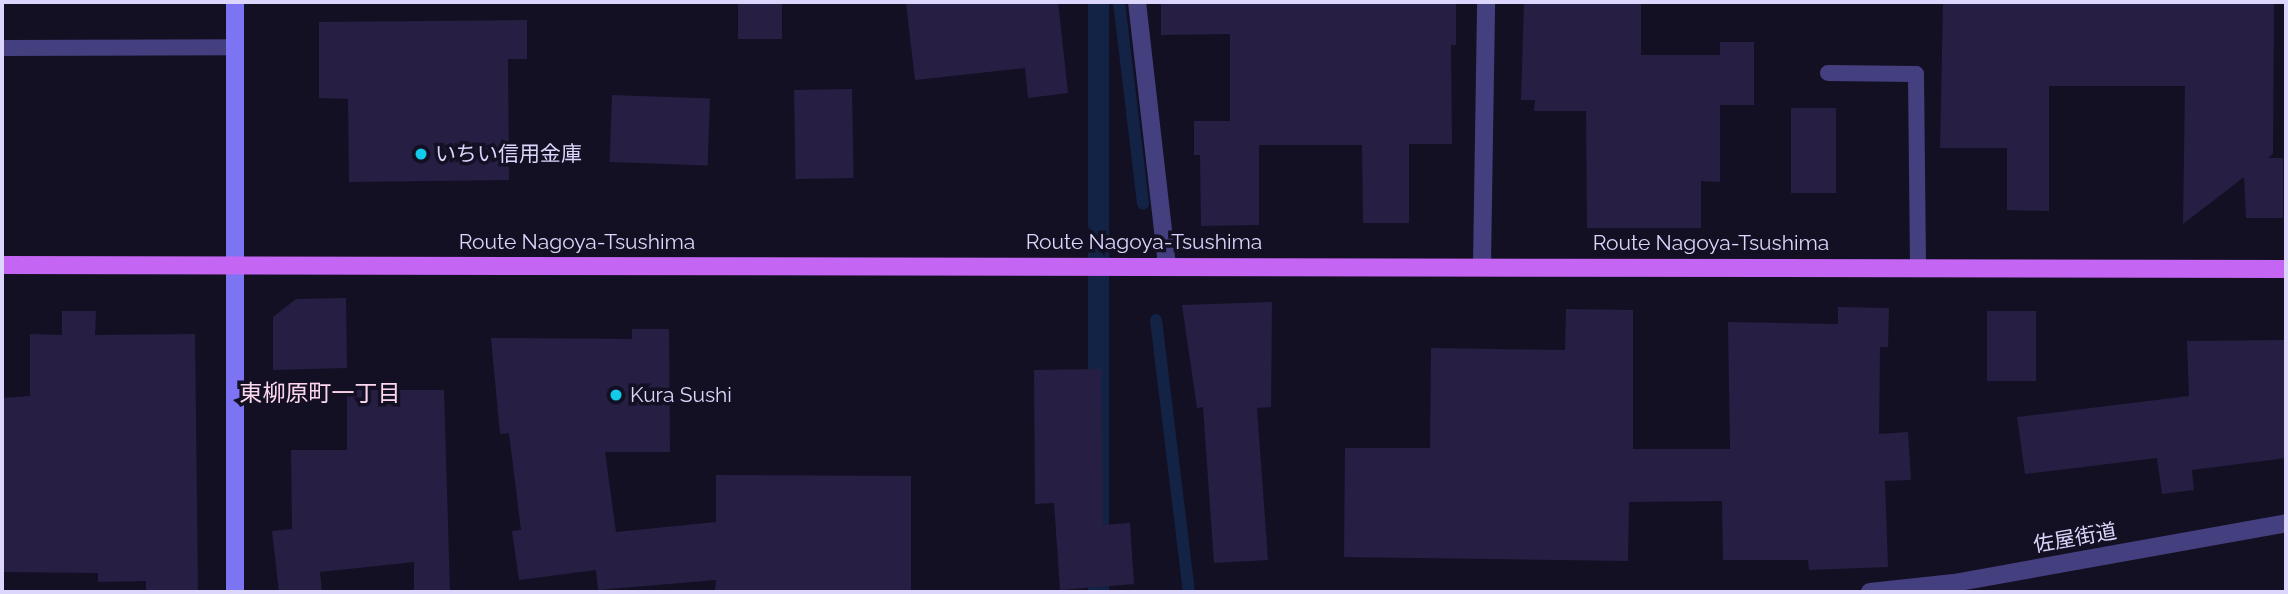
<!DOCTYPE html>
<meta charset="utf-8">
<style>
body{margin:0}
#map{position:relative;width:2288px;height:594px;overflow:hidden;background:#141023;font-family:Raleway,"Noto Sans JP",sans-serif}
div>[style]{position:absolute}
.water>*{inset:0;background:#122345;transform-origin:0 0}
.stream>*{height:12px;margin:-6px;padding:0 6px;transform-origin:6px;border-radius:6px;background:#122345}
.building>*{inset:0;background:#271e43;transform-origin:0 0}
.lane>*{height:16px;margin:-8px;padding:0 8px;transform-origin:8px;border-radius:8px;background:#443f7e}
.street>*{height:18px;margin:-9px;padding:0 9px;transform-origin:9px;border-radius:9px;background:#443f7e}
.secondary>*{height:18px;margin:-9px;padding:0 9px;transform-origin:9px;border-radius:9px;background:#7d74f4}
.primary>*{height:18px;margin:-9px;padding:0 9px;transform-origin:9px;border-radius:9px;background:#c465f3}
.dots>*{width:19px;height:19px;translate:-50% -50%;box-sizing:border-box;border:4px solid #141023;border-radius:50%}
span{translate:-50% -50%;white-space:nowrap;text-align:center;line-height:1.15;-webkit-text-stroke:7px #141023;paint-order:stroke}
.poi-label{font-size:21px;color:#dcd5fc}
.left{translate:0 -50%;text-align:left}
.street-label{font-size:21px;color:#dcd5fc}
.neighbourhood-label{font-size:23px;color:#fcd7ed}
.frame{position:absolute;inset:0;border:4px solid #dcd5fc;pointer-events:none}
</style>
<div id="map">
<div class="water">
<i style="left:1088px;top:2px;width:21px;height:594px"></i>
</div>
<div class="stream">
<i style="left:1119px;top:2px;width:203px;rotate:83.2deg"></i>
<i style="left:1156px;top:320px;width:274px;rotate:83.1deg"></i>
</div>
<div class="building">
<i style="left:738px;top:2px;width:44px;height:37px"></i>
<i style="clip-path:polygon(906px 2px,1058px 2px,1068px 93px,1028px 98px,1025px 68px,915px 80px)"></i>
<i style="clip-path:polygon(1161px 2px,1456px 2px,1456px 45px,1451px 45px,1452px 144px,1409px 144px,1409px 223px,1363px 223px,1362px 145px,1259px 145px,1259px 225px,1201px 226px,1200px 155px,1194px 155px,1194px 121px,1230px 121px,1230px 34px,1161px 35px)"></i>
<i style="clip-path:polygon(1524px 2px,1641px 2px,1641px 55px,1720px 55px,1720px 42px,1754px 42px,1754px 105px,1720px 105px,1720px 182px,1701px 181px,1701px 228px,1587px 228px,1586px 111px,1534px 111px,1535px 100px,1521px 100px)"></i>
<i style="clip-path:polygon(1943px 2px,2274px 2px,2273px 154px,2268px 158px,2283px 158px,2283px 218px,2246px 218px,2244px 177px,2183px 224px,2185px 86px,2049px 86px,2049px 211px,2007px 210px,2007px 148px,1940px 148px)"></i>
<i style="clip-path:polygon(527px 20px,527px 59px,508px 59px,509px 180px,349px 182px,348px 99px,319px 98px,319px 22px)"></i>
<i style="left:852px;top:89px;width:89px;height:58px;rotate:89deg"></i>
<i style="left:612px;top:95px;width:98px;height:67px;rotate:2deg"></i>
<i style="left:1791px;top:108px;width:45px;height:85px"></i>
<i style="clip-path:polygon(346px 298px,347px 368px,273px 370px,273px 317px,296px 299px)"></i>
<i style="clip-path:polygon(1272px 302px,1271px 407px,1257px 408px,1268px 560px,1214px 563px,1203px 407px,1197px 408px,1182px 305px)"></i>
<i style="clip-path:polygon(1838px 307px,1889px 308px,1888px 347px,1880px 347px,1879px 434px,1908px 432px,1911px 480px,1885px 481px,1888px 567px,1809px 570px,1808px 560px,1723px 560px,1722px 501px,1629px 502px,1628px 561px,1344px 557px,1345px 448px,1430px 448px,1431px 348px,1565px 350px,1566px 309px,1633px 310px,1633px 449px,1730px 449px,1728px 322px,1838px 324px)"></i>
<i style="clip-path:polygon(62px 311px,96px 311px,95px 335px,195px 334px,198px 592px,146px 592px,146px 581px,98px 582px,98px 573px,2px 572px,2px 398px,30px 396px,30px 334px,62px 335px)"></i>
<i style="left:1987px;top:311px;width:49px;height:70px"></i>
<i style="clip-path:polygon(632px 329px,669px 329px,670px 452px,605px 452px,616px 532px,716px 522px,716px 475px,911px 476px,911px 592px,715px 592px,716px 580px,598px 590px,596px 570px,519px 580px,512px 531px,521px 530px,509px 433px,500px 434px,491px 338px,632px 339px)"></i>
<i style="clip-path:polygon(2286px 340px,2286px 458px,2192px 470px,2194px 490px,2162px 494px,2157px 458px,2025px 474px,2017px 417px,2189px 396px,2187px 341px)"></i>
<i style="clip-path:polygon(1101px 369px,1103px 525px,1130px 523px,1134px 584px,1060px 590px,1054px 503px,1035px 504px,1034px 370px)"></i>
<i style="clip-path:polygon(347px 390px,444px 390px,450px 592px,414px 592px,414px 562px,320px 572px,322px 592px,279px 592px,272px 531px,292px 529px,291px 450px,347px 450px)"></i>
</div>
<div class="lane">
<i style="left:2px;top:48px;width:233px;rotate:-0.2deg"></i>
<i style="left:1828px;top:73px;width:88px;rotate:0.7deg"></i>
<i style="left:1916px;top:74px;width:193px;rotate:89.4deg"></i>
</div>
<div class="street">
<i style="left:1137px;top:2px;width:265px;rotate:83.5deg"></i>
<i style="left:1482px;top:264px;width:262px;rotate:-89.1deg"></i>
<i style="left:1870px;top:592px;width:84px;rotate:-6.1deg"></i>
<i style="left:1954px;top:583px;width:337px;rotate:-10.2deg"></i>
</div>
<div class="secondary">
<i style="left:235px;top:592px;width:590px;rotate:-90deg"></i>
</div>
<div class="primary">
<i style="left:2px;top:265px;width:2284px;rotate:0.1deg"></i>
</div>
<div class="dots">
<i style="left:421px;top:154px;background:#12cbeb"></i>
<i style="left:616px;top:395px;background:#12cbeb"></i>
</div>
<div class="poi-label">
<span class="left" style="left:435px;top:154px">いちい信用金庫</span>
<span class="left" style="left:630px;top:395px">Kura Sushi</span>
</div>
<div class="street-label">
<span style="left:577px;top:242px">Route Nagoya-Tsushima</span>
<span style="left:1144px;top:242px">Route Nagoya-Tsushima</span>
<span style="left:1711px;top:243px">Route Nagoya-Tsushima</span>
<span style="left:2075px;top:538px;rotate:-10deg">佐屋街道</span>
</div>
<div class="neighbourhood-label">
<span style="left:320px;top:393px">東柳原町一丁目</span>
</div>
<div class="frame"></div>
</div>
